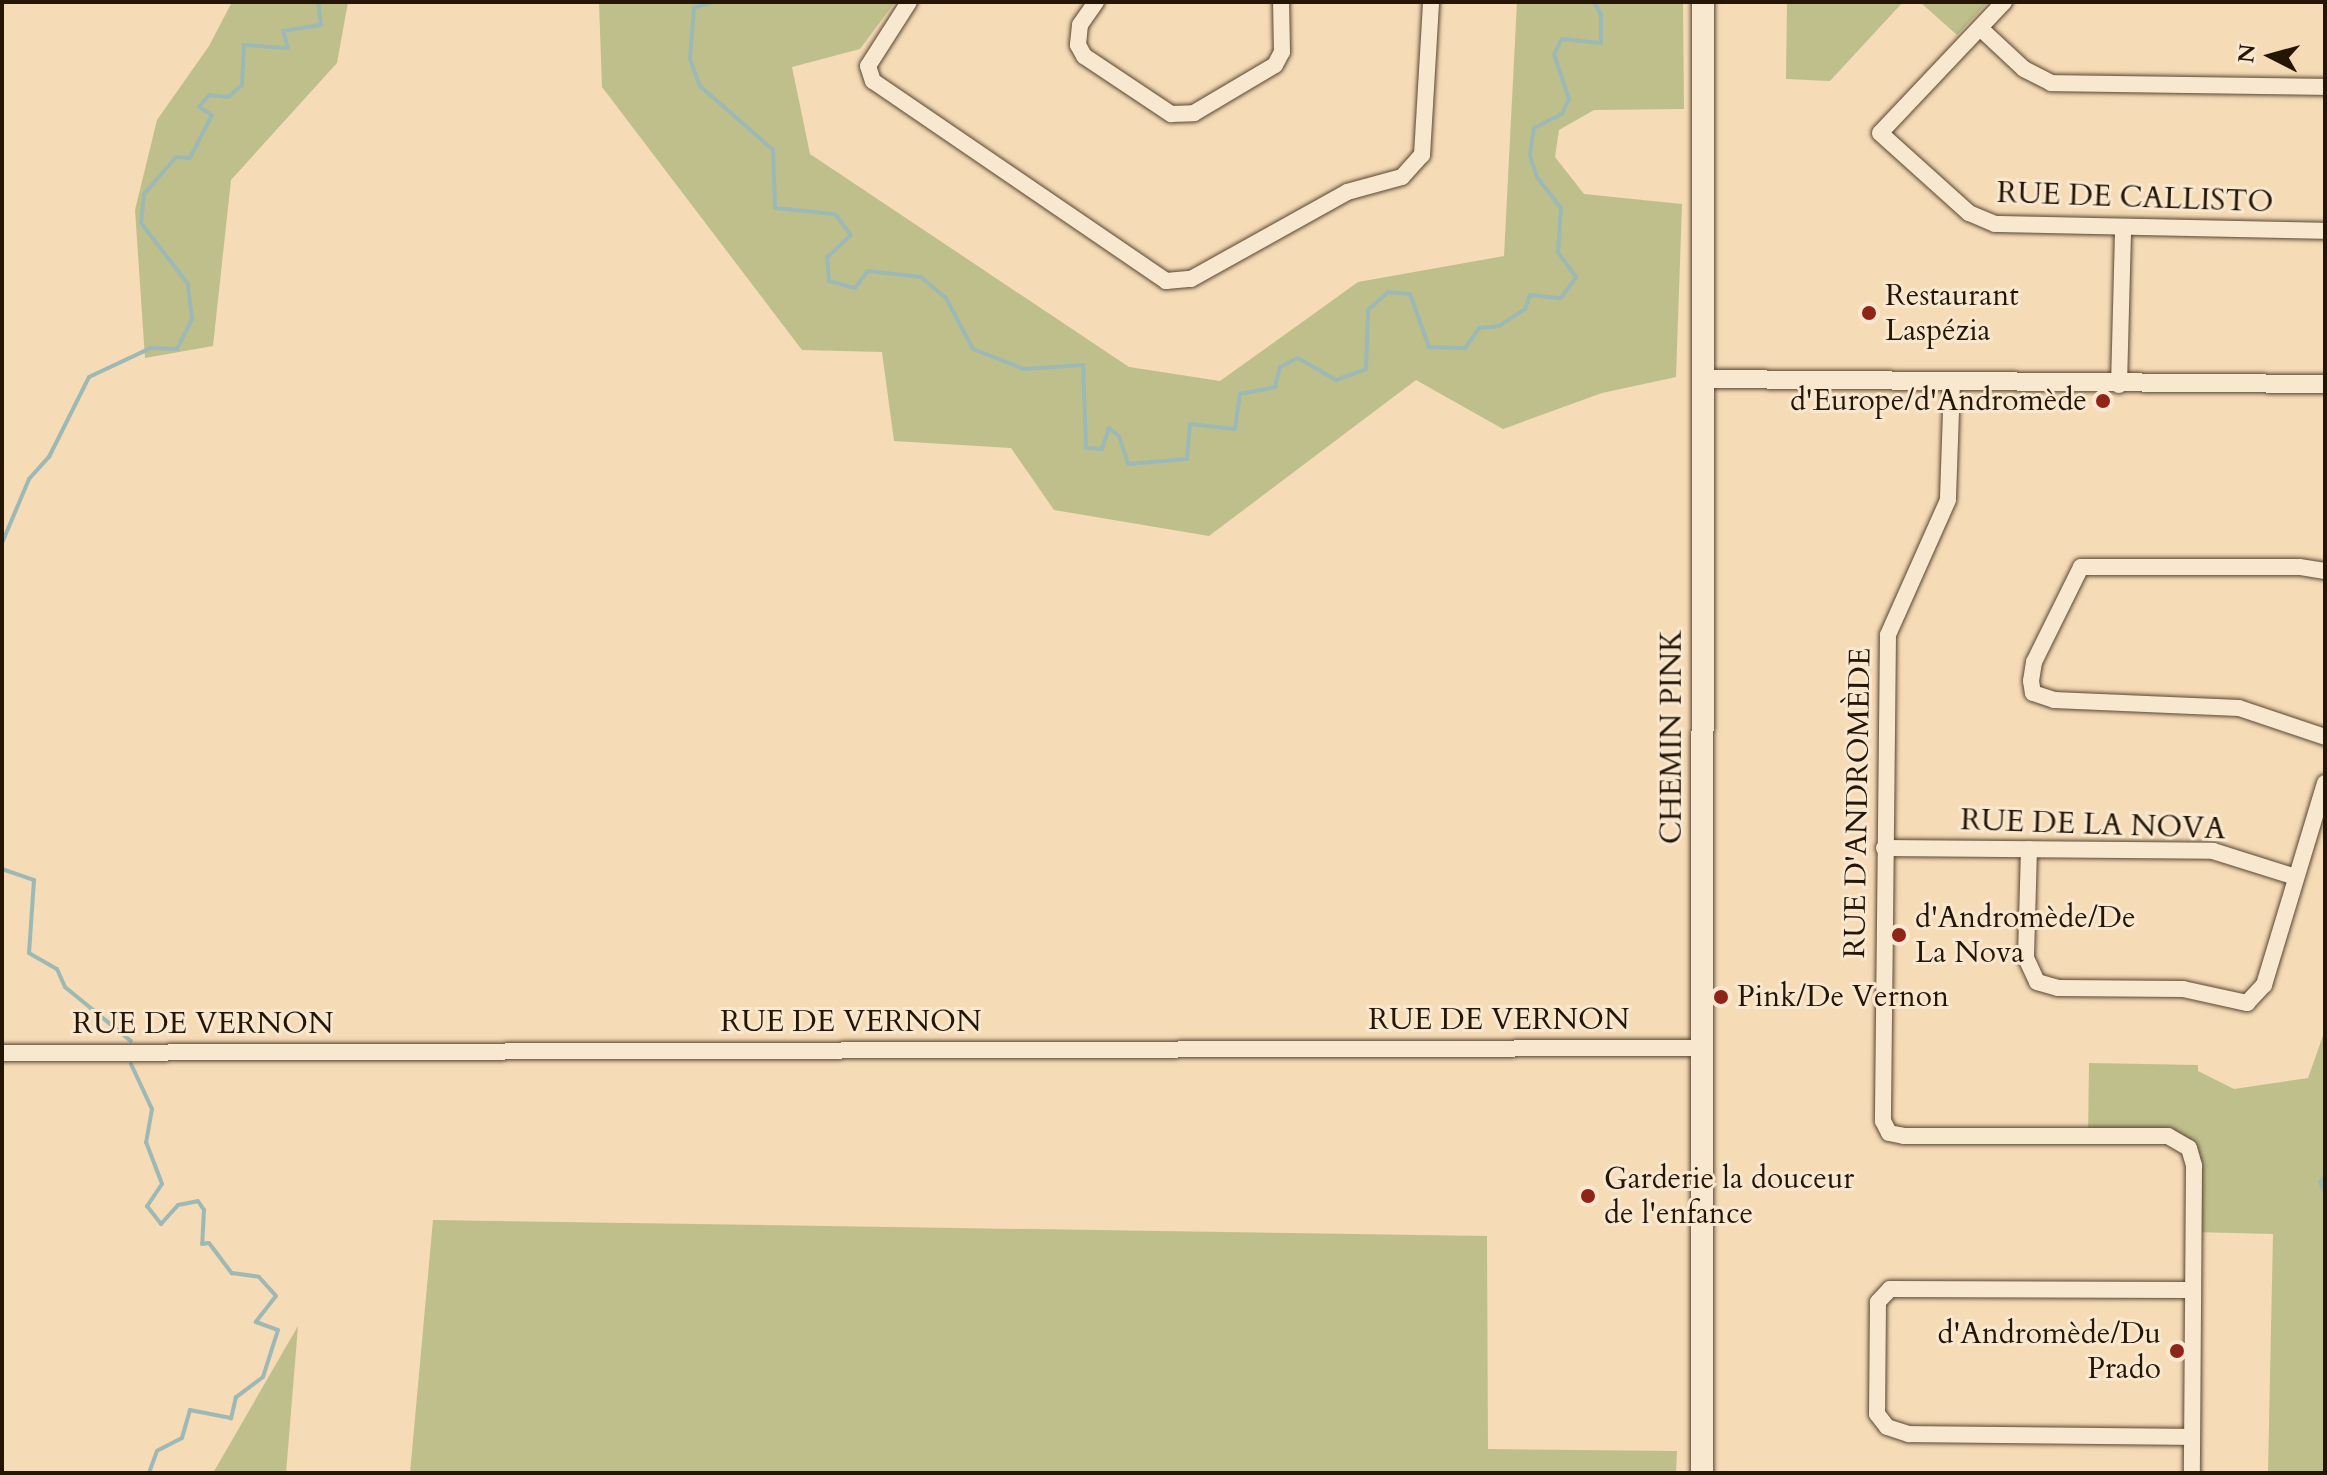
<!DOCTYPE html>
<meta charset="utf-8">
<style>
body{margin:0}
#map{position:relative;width:2327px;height:1475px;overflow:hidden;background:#f5dbb6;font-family:Cardo,serif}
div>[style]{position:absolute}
.green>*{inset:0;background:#bfbf8b}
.stream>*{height:4px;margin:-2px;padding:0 2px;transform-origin:2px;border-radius:2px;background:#9db9b5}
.roads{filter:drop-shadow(0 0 2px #584631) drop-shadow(0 0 2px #584631)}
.minor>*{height:16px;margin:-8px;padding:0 8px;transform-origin:8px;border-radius:8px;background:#f8e8d0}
.tertiary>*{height:18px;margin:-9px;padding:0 9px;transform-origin:9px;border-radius:9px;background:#f8e8d0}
.secondary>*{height:22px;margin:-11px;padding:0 11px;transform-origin:11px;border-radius:11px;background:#f8e8d0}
.dots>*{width:22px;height:22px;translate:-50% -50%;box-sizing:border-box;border:4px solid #f8e8d0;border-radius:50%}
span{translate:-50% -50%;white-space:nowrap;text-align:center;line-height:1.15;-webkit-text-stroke:6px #f8e8d0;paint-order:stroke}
.street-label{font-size:30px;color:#241505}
.poi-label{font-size:30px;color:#241505}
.left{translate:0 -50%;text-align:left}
.right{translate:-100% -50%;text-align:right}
.frame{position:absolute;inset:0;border:4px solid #241505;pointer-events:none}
.north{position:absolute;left:2231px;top:16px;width:80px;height:80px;-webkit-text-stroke:6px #f8e8d0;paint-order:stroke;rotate:276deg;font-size:22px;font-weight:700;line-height:32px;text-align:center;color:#241505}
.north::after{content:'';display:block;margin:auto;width:28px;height:36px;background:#241505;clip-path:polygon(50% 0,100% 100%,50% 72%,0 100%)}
</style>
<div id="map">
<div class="green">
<i style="clip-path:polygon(232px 2px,348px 2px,337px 63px,231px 180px,213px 346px,145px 358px,135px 210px,157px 120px,209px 46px)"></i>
<i style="clip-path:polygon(599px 2px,895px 2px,860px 49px,792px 67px,810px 154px,1129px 367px,1220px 381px,1358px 282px,1504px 256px,1517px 2px,1683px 2px,1684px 109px,1594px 110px,1559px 130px,1555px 157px,1584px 194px,1682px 204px,1676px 377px,1602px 393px,1503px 429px,1416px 380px,1209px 536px,1054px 510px,1011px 448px,894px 441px,882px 352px,802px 350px,602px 87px)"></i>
<i style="clip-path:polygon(1787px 2px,1903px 2px,1830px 81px,1786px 79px)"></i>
<i style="clip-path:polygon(1920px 2px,1988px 2px,1957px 35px)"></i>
<i style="clip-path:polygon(2325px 1030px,2325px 1473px,2268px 1473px,2273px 1234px,2193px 1232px,2184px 1142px,2088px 1135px,2089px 1063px,2198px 1065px,2198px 1071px,2234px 1089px,2308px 1078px)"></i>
<i style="clip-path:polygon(433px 1220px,1487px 1236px,1488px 1449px,1677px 1451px,1676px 1473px,410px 1473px)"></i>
<i style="clip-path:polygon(298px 1326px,286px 1473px,213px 1473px)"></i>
</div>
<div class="stream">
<i style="left:712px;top:2px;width:19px;rotate:162deg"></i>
<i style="left:694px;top:8px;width:51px;rotate:94.5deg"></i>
<i style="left:690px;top:59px;width:29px;rotate:70deg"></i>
<i style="left:700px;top:86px;width:97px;rotate:41.2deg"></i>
<i style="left:773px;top:150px;width:58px;rotate:88deg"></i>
<i style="left:775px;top:208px;width:60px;rotate:5.7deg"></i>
<i style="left:835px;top:214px;width:26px;rotate:53deg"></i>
<i style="left:851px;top:235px;width:33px;rotate:137deg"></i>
<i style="left:827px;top:257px;width:24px;rotate:85deg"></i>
<i style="left:829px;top:281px;width:27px;rotate:15deg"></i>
<i style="left:855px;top:288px;width:21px;rotate:-53deg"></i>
<i style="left:868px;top:271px;width:53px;rotate:6.5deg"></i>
<i style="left:921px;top:277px;width:33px;rotate:40deg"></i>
<i style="left:946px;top:298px;width:58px;rotate:62.1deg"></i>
<i style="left:973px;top:349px;width:55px;rotate:21.4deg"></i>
<i style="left:1024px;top:369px;width:59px;rotate:-3.9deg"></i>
<i style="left:1083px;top:365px;width:83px;rotate:87.9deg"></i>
<i style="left:1086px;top:448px;width:16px;rotate:4deg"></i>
<i style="left:1102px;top:449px;width:22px;rotate:-72deg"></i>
<i style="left:1109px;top:428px;width:13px;rotate:39deg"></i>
<i style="left:1119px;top:436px;width:29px;rotate:72deg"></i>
<i style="left:1128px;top:464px;width:59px;rotate:-4.8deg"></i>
<i style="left:1187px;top:459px;width:35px;rotate:-85deg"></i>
<i style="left:1190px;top:424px;width:45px;rotate:6.3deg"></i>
<i style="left:1235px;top:429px;width:35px;rotate:-82deg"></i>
<i style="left:1240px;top:394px;width:36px;rotate:-11deg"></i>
<i style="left:1275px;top:387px;width:21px;rotate:-76deg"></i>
<i style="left:1280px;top:367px;width:20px;rotate:-27deg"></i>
<i style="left:1298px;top:358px;width:44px;rotate:30.1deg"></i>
<i style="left:1336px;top:380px;width:32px;rotate:-20deg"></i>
<i style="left:1366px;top:369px;width:59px;rotate:-88.1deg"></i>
<i style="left:1368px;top:310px;width:27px;rotate:-42deg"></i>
<i style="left:1388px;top:292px;width:22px;rotate:5deg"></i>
<i style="left:1410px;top:294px;width:56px;rotate:70.3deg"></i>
<i style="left:1429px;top:347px;width:36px;rotate:2deg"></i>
<i style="left:1465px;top:348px;width:24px;rotate:-55deg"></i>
<i style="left:1479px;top:328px;width:20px;rotate:-6deg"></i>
<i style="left:1499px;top:326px;width:31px;rotate:-33deg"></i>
<i style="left:1525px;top:309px;width:15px;rotate:-70deg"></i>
<i style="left:1530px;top:295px;width:31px;rotate:6deg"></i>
<i style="left:1561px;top:298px;width:26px;rotate:-54deg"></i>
<i style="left:1576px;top:277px;width:31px;rotate:-126deg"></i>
<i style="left:1558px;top:252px;width:44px;rotate:-86.1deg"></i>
<i style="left:1561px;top:208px;width:39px;rotate:-128deg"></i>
<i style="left:1537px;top:177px;width:23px;rotate:-108deg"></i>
<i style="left:1530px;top:155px;width:27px;rotate:-82deg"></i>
<i style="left:1534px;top:128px;width:31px;rotate:-27deg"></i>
<i style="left:1562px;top:114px;width:17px;rotate:-65deg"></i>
<i style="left:1569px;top:99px;width:47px;rotate:-108.4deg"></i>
<i style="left:1554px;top:54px;width:17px;rotate:-62deg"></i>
<i style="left:1562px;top:39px;width:39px;rotate:6deg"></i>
<i style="left:1601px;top:43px;width:28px;rotate:-90deg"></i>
<i style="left:1601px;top:15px;width:15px;rotate:-118deg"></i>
<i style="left:2px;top:543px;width:69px;rotate:-67.1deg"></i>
<i style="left:29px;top:479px;width:30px;rotate:-48deg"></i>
<i style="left:49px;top:457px;width:89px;rotate:-63.4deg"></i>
<i style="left:89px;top:377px;width:68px;rotate:-25.1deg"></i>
<i style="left:151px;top:348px;width:26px;rotate:2deg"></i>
<i style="left:177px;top:349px;width:34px;rotate:-63deg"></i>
<i style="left:192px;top:319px;width:35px;rotate:-97deg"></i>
<i style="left:188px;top:284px;width:77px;rotate:-127.6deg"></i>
<i style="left:141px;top:223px;width:29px;rotate:-84deg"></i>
<i style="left:144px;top:194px;width:49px;rotate:-49.1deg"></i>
<i style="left:176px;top:157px;width:14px;rotate:4deg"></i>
<i style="left:190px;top:158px;width:48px;rotate:-62.9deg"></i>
<i style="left:212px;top:115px;width:15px;rotate:-148deg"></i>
<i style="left:199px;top:107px;width:16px;rotate:-50deg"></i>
<i style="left:209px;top:95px;width:19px;rotate:6deg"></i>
<i style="left:228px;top:97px;width:18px;rotate:-41deg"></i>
<i style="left:242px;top:85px;width:40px;rotate:-87.1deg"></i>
<i style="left:244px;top:45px;width:44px;rotate:3.9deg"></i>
<i style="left:288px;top:48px;width:18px;rotate:-106deg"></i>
<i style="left:283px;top:31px;width:38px;rotate:-9deg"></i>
<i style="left:321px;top:25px;width:23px;rotate:-97deg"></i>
<i style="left:2px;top:869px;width:34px;rotate:19deg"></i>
<i style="left:34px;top:880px;width:73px;rotate:93.9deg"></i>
<i style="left:29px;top:953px;width:32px;rotate:30deg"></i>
<i style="left:57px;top:969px;width:20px;rotate:66deg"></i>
<i style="left:65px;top:987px;width:85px;rotate:39.3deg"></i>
<i style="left:131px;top:1064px;width:50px;rotate:65deg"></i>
<i style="left:152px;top:1109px;width:34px;rotate:100deg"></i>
<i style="left:146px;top:1142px;width:45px;rotate:69.1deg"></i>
<i style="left:162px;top:1184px;width:27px;rotate:124deg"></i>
<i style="left:147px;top:1206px;width:23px;rotate:52deg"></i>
<i style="left:161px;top:1224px;width:25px;rotate:-48deg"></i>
<i style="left:178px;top:1205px;width:20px;rotate:-11deg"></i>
<i style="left:198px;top:1201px;width:11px;rotate:56deg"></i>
<i style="left:204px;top:1210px;width:34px;rotate:93deg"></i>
<i style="left:202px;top:1244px;width:7px;rotate:-8deg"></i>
<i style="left:209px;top:1243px;width:38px;rotate:53deg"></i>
<i style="left:232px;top:1273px;width:27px;rotate:8deg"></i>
<i style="left:259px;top:1277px;width:25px;rotate:48deg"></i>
<i style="left:276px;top:1296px;width:33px;rotate:128deg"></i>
<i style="left:256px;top:1322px;width:23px;rotate:20deg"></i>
<i style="left:278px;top:1330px;width:49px;rotate:107.7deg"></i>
<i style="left:263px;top:1377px;width:34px;rotate:143deg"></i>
<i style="left:236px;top:1397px;width:22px;rotate:103deg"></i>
<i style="left:231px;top:1418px;width:42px;rotate:-169deg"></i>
<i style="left:190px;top:1410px;width:29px;rotate:106deg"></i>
<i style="left:182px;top:1438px;width:28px;rotate:153deg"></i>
<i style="left:157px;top:1451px;width:23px;rotate:110deg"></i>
<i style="left:2325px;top:1177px;width:7px;rotate:135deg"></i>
<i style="left:2320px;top:1182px;width:10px;rotate:61deg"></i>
</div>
<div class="roads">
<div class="minor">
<i style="left:909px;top:2px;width:76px;rotate:122.6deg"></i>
<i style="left:868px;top:66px;width:16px;rotate:72deg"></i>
<i style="left:873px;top:81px;width:355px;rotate:34.3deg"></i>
<i style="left:1166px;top:281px;width:25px;rotate:-5deg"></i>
<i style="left:1191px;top:279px;width:179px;rotate:-29.1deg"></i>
<i style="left:1347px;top:192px;width:57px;rotate:-15.3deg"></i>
<i style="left:1402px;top:177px;width:30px;rotate:-48deg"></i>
<i style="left:1422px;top:155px;width:153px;rotate:-86.6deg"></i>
<i style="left:1096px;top:2px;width:28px;rotate:125deg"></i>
<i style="left:1080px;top:25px;width:20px;rotate:96deg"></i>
<i style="left:1078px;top:45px;width:13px;rotate:61deg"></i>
<i style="left:1084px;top:56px;width:105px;rotate:33.7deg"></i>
<i style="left:1171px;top:114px;width:23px;rotate:-2deg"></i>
<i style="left:1194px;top:113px;width:94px;rotate:-30.7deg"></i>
<i style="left:1275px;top:65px;width:15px;rotate:-62deg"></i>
<i style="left:1282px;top:52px;width:50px;rotate:-91.1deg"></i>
<i style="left:2004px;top:2px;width:180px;rotate:133.4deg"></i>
<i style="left:1880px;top:133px;width:120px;rotate:42deg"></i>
<i style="left:1969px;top:213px;width:28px;rotate:23deg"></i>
<i style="left:1995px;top:224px;width:330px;rotate:1.2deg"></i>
<i style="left:1980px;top:28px;width:60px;rotate:43deg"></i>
<i style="left:2024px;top:69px;width:30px;rotate:27deg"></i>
<i style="left:2051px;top:83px;width:274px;rotate:0.8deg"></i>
<i style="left:1952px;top:383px;width:117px;rotate:92deg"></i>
<i style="left:1948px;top:500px;width:148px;rotate:114deg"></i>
<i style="left:1888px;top:635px;width:486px;rotate:90.6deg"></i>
<i style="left:1883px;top:1121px;width:13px;rotate:63deg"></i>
<i style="left:1889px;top:1133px;width:15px;rotate:11deg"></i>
<i style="left:1904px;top:1136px;width:264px"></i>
<i style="left:2168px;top:1136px;width:24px;rotate:30deg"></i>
<i style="left:2189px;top:1148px;width:19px;rotate:74deg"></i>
<i style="left:2194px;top:1166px;width:307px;rotate:90.4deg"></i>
<i style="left:2119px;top:385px;width:156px;rotate:-88.5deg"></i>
<i style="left:2325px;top:571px;width:26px;rotate:-171deg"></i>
<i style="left:2299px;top:567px;width:218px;rotate:180deg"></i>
<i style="left:2081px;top:567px;width:106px;rotate:116.3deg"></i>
<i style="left:2034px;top:662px;width:19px;rotate:99deg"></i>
<i style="left:2031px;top:681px;width:12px;rotate:81deg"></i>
<i style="left:2033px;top:693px;width:22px;rotate:18deg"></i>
<i style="left:2054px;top:700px;width:185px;rotate:2.5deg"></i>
<i style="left:2239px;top:708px;width:91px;rotate:18.6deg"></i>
<i style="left:1884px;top:848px;width:329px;rotate:0.5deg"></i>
<i style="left:2213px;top:851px;width:87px;rotate:17.4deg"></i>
<i style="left:2029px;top:849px;width:109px;rotate:91.6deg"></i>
<i style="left:2026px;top:958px;width:26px;rotate:65deg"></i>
<i style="left:2037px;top:982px;width:22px;rotate:16deg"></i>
<i style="left:2058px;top:988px;width:125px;rotate:0.5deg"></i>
<i style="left:2183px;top:989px;width:66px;rotate:12.3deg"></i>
<i style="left:2247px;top:1003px;width:25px;rotate:-47deg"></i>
<i style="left:2264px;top:985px;width:211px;rotate:-73.2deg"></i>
<i style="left:2px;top:1053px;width:1698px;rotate:-0.17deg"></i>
<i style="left:2192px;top:1290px;width:302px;rotate:-179.8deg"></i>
<i style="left:1890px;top:1289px;width:18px;rotate:133deg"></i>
<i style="left:1878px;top:1302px;width:112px;rotate:90.5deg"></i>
<i style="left:1877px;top:1414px;width:16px;rotate:52deg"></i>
<i style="left:1887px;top:1427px;width:23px;rotate:18deg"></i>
<i style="left:1909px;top:1434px;width:283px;rotate:0.6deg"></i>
</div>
<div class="tertiary">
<i style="left:1704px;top:379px;width:621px;rotate:0.46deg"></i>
</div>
<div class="secondary">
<i style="left:1702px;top:1473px;width:1471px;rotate:-89.96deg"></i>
</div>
</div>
<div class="dots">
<i style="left:1869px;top:313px;background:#8f2418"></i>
<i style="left:2103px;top:401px;background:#8f2418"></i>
<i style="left:1899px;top:935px;background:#8f2418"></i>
<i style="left:1721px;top:997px;background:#8f2418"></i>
<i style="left:1588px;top:1196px;background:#8f2418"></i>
<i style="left:2177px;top:1351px;background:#8f2418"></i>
</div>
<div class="street-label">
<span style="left:2135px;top:198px;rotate:2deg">RUE DE CALLISTO</span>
<span style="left:1672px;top:737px;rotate:-90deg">CHEMIN PINK</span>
<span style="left:1858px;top:803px;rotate:-89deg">RUE D'ANDROMÈDE</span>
<span style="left:2093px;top:825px;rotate:2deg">RUE DE LA NOVA</span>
<span style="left:1499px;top:1020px">RUE DE VERNON</span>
<span style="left:851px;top:1022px">RUE DE VERNON</span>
<span style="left:203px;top:1024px">RUE DE VERNON</span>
</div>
<div class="poi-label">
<span class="left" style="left:1885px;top:313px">Restaurant<br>Laspézia</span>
<span class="right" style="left:2087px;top:401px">d'Europe/d'Andromède</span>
<span class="left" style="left:1915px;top:935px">d'Andromède/De<br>La Nova</span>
<span class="left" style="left:1737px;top:997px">Pink/De Vernon</span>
<span class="left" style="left:1604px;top:1196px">Garderie la douceur<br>de l'enfance</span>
<span class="right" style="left:2161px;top:1351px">d'Andromède/Du<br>Prado</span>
</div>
<div class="frame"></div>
<div class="north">N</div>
</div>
